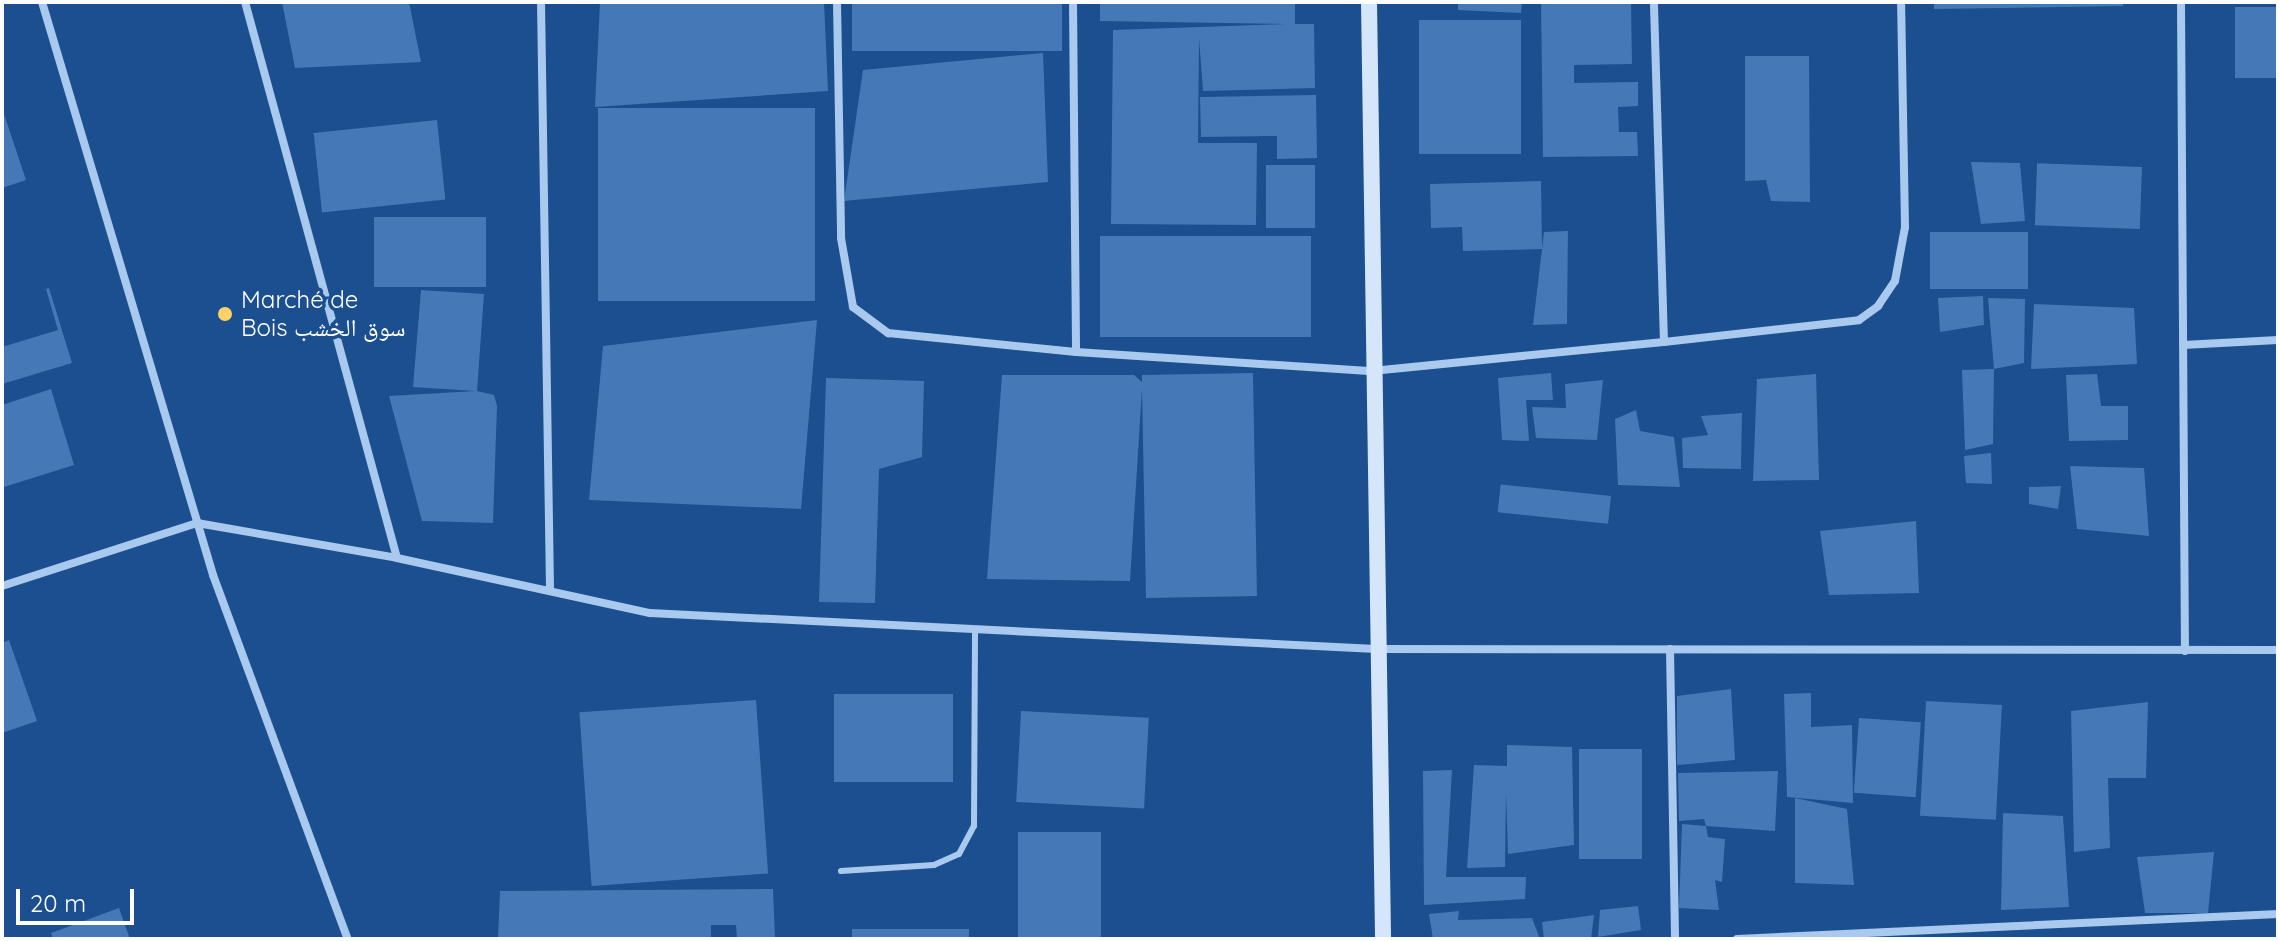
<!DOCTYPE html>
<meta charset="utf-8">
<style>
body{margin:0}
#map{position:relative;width:2280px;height:941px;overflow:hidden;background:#1b4f8f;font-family:Quicksand,"Noto Naskh Arabic",sans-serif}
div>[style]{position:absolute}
.building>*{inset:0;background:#4478b7;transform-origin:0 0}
.service>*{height:6px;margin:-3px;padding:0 3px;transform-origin:3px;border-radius:3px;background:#a9c9ee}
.minor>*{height:8px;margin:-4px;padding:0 4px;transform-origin:4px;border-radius:4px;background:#a9c9ee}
.secondary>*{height:16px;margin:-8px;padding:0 8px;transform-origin:8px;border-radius:8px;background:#d6e6fa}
.dots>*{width:22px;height:22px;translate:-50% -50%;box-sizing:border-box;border:4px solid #1b4f8f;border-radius:50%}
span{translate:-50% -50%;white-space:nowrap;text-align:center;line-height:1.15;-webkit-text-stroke:7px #1b4f8f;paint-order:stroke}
.poi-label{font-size:24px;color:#fff}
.left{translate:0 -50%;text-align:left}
.frame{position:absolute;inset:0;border:4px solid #fff;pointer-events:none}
.scale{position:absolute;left:16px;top:889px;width:118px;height:36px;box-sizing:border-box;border:4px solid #fff;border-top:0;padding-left:10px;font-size:24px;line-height:28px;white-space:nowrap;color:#fff;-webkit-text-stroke:6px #1b4f8f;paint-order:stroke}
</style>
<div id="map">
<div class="building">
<i style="clip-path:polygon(282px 2px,409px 2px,421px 62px,295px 68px)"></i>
<i style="clip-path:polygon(600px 2px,824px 2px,828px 91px,595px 107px)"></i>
<i style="left:852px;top:2px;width:210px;height:49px"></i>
<i style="clip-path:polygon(1100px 2px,1295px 2px,1295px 24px,1314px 24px,1315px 88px,1203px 91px,1199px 38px,1198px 143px,1257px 143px,1256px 225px,1111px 224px,1113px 30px,1287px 24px,1100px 21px)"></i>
<i style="clip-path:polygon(1458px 2px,1522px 2px,1521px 13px,1458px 10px)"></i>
<i style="clip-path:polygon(1541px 2px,1631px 2px,1632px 64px,1574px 65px,1574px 83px,1638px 82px,1638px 106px,1618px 107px,1619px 132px,1637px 132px,1638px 156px,1543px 157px)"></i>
<i style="clip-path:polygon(1934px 2px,2123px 2px,2123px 6px,1934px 9px)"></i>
<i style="left:2278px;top:7px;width:71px;height:43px;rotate:90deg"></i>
<i style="left:1521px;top:20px;width:134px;height:102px;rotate:90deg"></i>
<i style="clip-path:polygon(1043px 53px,1048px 182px,844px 201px,863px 70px)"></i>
<i style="clip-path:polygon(1745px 56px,1809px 56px,1810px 202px,1771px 201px,1766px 180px,1745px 181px)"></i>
<i style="clip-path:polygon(1316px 95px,1317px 158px,1277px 159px,1277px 136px,1201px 137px,1200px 97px)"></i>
<i style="clip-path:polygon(2px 108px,26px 180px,2px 188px)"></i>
<i style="left:815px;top:108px;width:193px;height:217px;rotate:90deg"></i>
<i style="left:437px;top:120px;width:80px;height:124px;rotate:84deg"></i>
<i style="clip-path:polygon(1971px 162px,2020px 163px,2025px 221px,1981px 224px)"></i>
<i style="left:1315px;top:165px;width:63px;height:49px;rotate:90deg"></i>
<i style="left:2142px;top:167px;width:62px;height:105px;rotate:92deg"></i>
<i style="clip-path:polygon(1541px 181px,1542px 249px,1463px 251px,1462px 227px,1431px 228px,1430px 184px)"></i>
<i style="left:486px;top:217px;width:70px;height:112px;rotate:90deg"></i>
<i style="clip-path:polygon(1568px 231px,1567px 324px,1533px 325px,1544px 232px)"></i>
<i style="left:1930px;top:232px;width:98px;height:57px"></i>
<i style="left:1100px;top:236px;width:211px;height:101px"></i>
<i style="clip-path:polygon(49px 288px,72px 363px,2px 384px,2px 347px,58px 330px,46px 289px)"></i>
<i style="clip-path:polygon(421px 290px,484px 294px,477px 391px,494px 395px,497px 406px,493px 523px,422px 521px,389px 396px,475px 391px,413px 387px)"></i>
<i style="clip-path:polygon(1983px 296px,1984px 325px,1940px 332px,1938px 298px)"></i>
<i style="clip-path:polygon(1988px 298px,2025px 299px,2024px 363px,1994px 369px)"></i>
<i style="clip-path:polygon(2034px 304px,2134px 308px,2137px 364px,2031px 369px)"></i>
<i style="clip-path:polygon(817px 320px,801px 509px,589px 500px,603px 346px)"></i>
<i style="clip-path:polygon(1994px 369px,1993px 444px,1965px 450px,1962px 370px)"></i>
<i style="clip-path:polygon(1253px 373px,1257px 596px,1146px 598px,1142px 389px,1130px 581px,987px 579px,1002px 375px,1134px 375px,1142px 382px,1142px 375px)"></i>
<i style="clip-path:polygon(1551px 373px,1553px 400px,1526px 400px,1529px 441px,1502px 440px,1498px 378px)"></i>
<i style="clip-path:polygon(1816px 374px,1819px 480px,1753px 481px,1757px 379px)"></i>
<i style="clip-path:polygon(2097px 374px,2101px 406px,2128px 406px,2128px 440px,2069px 441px,2066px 375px)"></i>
<i style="clip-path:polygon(826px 378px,924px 381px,922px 457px,879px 469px,875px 603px,819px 602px)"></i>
<i style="clip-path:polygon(1603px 380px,1597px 440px,1536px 438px,1532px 407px,1566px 408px,1565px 384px)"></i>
<i style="clip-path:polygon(51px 389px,74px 465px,4px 487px,2px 405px)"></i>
<i style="clip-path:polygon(1636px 410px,1640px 431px,1674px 437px,1680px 487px,1618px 485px,1615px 419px)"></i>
<i style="clip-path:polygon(1742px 413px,1741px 469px,1683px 468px,1682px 438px,1708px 435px,1701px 416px)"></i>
<i style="clip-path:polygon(1991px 453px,1992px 484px,1966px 483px,1964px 456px)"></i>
<i style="clip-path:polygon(2070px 466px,2144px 468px,2149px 536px,2077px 529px)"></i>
<i style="clip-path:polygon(2061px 486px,2058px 509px,2029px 504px,2029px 487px)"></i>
<i style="left:1611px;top:496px;width:28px;height:111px;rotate:96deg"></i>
<i style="clip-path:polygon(1916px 521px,1919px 593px,1829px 595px,1820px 531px)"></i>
<i style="clip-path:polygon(9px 640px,37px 721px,2px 733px,2px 643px)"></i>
<i style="clip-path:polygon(1731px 689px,1735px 760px,1677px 765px,1677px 696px)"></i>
<i style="clip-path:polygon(1811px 693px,1811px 727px,1852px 725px,1853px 803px,1787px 797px,1784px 694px)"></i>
<i style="left:834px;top:694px;width:119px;height:88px"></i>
<i style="left:756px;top:700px;width:174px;height:177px;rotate:86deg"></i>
<i style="left:1926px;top:701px;width:76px;height:115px;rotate:3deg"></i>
<i style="clip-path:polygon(2148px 702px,2146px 778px,2108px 778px,2110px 848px,2074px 852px,2071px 711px)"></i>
<i style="left:1021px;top:711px;width:128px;height:91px;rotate:3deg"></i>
<i style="left:1859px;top:718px;width:62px;height:75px;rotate:4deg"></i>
<i style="clip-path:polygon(1507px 745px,1572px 747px,1574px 845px,1508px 854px,1506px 793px,1505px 867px,1467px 868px,1474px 765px,1507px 766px)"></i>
<i style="left:1579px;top:749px;width:63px;height:110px"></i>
<i style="clip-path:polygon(1452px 770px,1446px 877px,1526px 877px,1525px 899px,1424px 905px,1423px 771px)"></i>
<i style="clip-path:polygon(1778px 771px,1775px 831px,1706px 826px,1704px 819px,1679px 821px,1678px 773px)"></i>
<i style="clip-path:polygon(1795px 798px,1847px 809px,1854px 885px,1795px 883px)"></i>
<i style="clip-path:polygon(2003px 813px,2063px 816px,2069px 907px,2001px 910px)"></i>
<i style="clip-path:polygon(1682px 824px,1706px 826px,1708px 837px,1725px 839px,1722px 882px,1715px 880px,1719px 910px,1679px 908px)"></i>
<i style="left:1101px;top:832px;width:107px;height:83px;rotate:90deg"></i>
<i style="clip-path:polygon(2214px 852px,2208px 913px,2145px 913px,2137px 857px)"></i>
<i style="clip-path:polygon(773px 889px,775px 939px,737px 939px,736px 925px,711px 925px,711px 937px,498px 939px,500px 891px)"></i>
<i style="clip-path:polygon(1638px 906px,1641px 930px,1598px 937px,1600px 910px)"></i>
<i style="clip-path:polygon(119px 908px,130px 939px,53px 939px,51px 933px)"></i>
<i style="clip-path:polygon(1459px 911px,1458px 920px,1532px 918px,1540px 939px,1433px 939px,1429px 914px)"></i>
<i style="clip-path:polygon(1594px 915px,1591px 939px,1544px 939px,1542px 922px)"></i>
<i style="left:852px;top:929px;width:117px;height:10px"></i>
</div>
<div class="service">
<i style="left:841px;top:871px;width:93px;rotate:-3.7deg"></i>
<i style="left:934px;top:865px;width:27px;rotate:-24deg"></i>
<i style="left:959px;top:854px;width:32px;rotate:-62deg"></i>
<i style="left:974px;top:826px;width:195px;rotate:-89.7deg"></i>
</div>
<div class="minor">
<i style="left:42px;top:2px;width:598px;rotate:73.38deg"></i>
<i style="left:213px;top:575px;width:388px;rotate:69.7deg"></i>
<i style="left:245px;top:2px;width:576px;rotate:74.71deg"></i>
<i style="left:541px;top:2px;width:587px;rotate:89.12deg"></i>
<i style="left:837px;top:2px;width:236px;rotate:89deg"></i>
<i style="left:841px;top:238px;width:70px;rotate:80.1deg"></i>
<i style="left:853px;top:307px;width:44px;rotate:36.6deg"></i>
<i style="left:888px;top:333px;width:189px;rotate:5.8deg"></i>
<i style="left:1073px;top:2px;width:350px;rotate:89.5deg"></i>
<i style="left:1076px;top:352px;width:297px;rotate:3.7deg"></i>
<i style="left:1372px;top:371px;width:293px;rotate:-5.7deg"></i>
<i style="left:1664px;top:342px;width:340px;rotate:-91.7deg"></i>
<i style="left:2181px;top:2px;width:649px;rotate:89.65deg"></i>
<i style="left:1664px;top:342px;width:196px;rotate:-6.4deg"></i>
<i style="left:1859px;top:320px;width:24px;rotate:-36deg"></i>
<i style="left:1878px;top:306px;width:30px;rotate:-56deg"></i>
<i style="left:1895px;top:281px;width:55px;rotate:-79.5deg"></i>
<i style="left:1905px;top:227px;width:225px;rotate:-91deg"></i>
<i style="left:2183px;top:345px;width:95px;rotate:-3deg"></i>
<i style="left:2px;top:586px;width:205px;rotate:-17.9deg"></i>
<i style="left:197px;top:523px;width:203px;rotate:9.9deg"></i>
<i style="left:397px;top:558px;width:259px;rotate:12.3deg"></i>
<i style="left:650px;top:613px;width:727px;rotate:2.84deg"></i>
<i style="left:1376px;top:649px;width:902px;rotate:0.06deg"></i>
<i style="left:1670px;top:649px;width:290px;rotate:89deg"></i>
<i style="left:1737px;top:939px;width:542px;rotate:-2.65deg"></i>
</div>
<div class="secondary">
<i style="left:1369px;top:2px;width:937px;rotate:89.14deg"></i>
</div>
<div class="dots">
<i style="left:225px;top:314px;background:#ffd166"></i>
</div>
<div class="poi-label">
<span class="left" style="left:241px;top:314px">Marché de<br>Bois سوق الخشب</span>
</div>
<div class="frame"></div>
<div class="scale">20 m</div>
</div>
